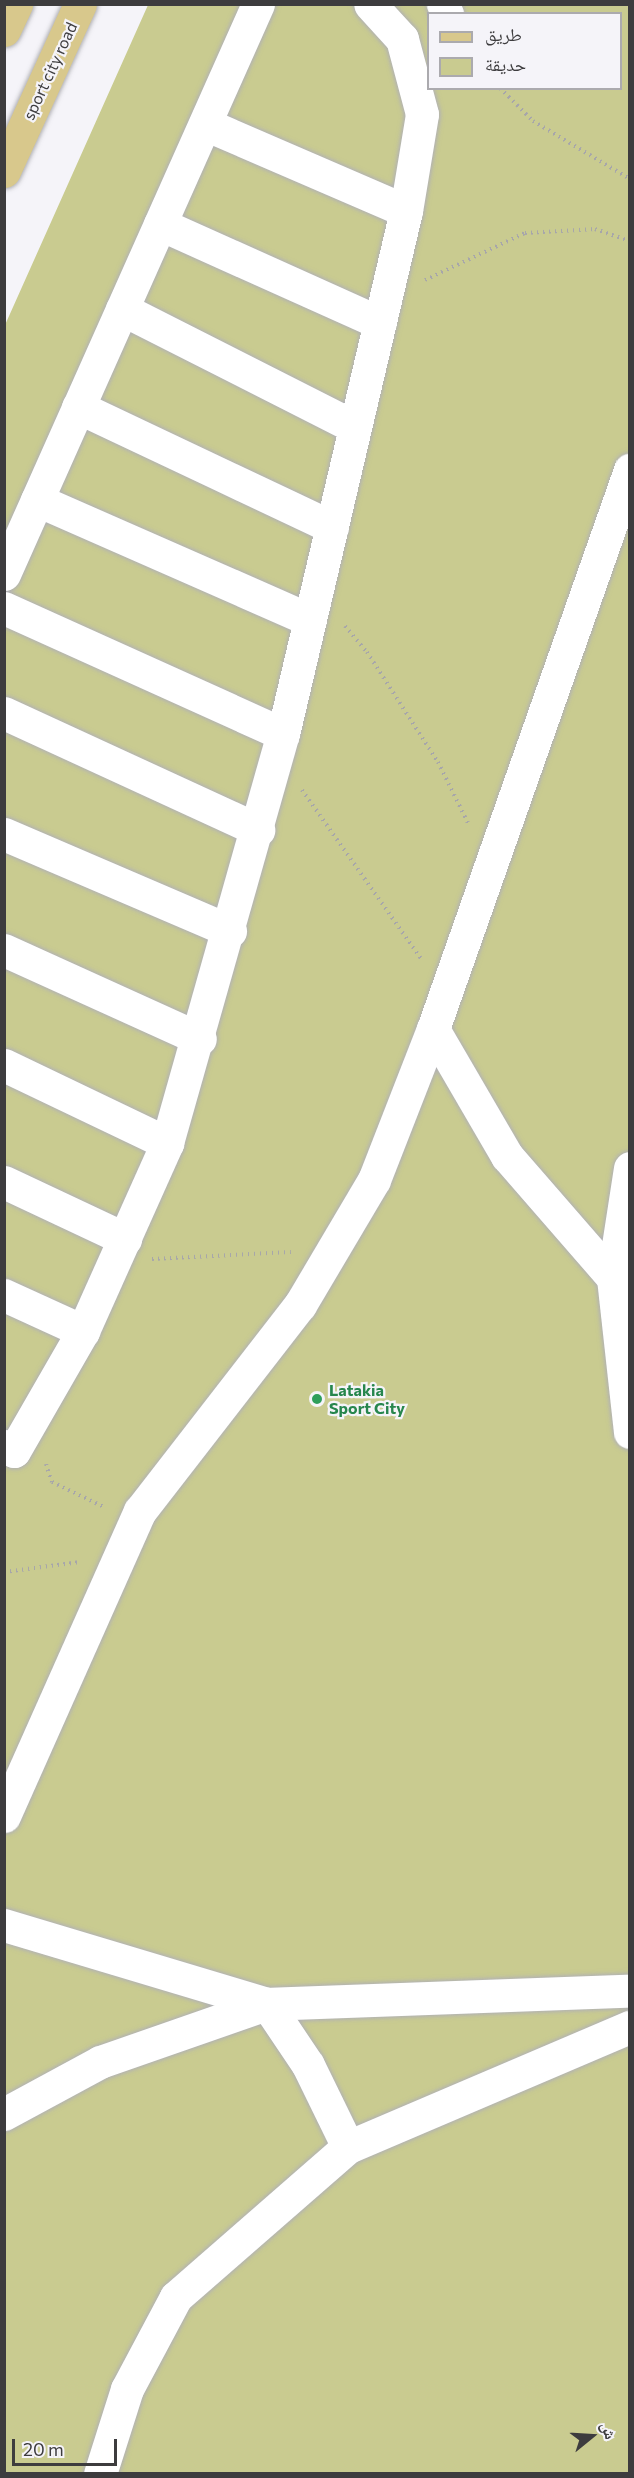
<!DOCTYPE html>
<meta charset="utf-8">
<style>
body{margin:0}
#map{position:relative;width:634px;height:2478px;overflow:hidden;background:#f5f4f9;font-family:Commissioner,"Noto Naskh Arabic",sans-serif}
div>[style]{position:absolute}
.green>*{inset:0;background:#c9cb90}
.path>*{height:4px;margin-top:-2px;transform-origin:0;background:repeating-linear-gradient(90deg,#a7a6aa 0 1.5px,transparent 0 6px)}
.roads{filter:drop-shadow(0 0 2px #b1b1b5) drop-shadow(0 0 2px #b1b1b5)}
.minor>*{height:33px;margin:-16.5px;padding:0 16.5px;transform-origin:16.5px;border-radius:16.5px;background:#fff}
.major>*{height:33px;margin:-16.5px;padding:0 16.5px;transform-origin:16.5px;border-radius:16.5px;background:#d8c88c}
.dots>*{width:16px;height:16px;translate:-50% -50%;box-sizing:border-box;border:3px solid #f5f4f9;border-radius:50%}
span{translate:-50% -50%;white-space:nowrap;text-align:center;line-height:1.15;-webkit-text-stroke:4.5px #f5f4f9;paint-order:stroke}
.street-label{font-size:16px;color:#3d3c3e}
.leisure-label{font-size:16px;color:#27864d;font-weight:700}
.left{translate:0 -50%;text-align:left}
.frame{position:absolute;inset:0;border:6px solid #3d3c3e;pointer-events:none}
.legend{position:absolute;left:427px;top:12px;width:195px;height:78px;box-sizing:border-box;background:#f5f4f9;border:2px solid #abaaae;margin:0;padding:8px 10px;list-style:none;font-size:18px;color:#3d3c3e}
.legend li{display:flex;align-items:center;gap:12px;height:30px}
.legend b{width:30px;border:2px solid #abaaae}
.north{position:absolute;left:562px;top:2406px;width:60px;height:60px;-webkit-text-stroke:4px #f5f4f9;paint-order:stroke;rotate:72deg;font-size:16px;font-weight:700;line-height:24px;text-align:center;color:#3d3c3e}
.north::after{content:'';display:block;margin:auto;width:21px;height:27px;background:#3d3c3e;clip-path:polygon(50% 0,100% 100%,50% 72%,0 100%)}
.scale{position:absolute;left:12px;top:2439px;width:105px;height:27px;box-sizing:border-box;border:3px solid #3d3c3e;border-top:0;padding-left:8px;font-size:18px;line-height:21px;white-space:nowrap;color:#3d3c3e;-webkit-text-stroke:4px #f5f4f9;paint-order:stroke}
</style>
<div id="map">
<div class="green">
<i style="clip-path:polygon(evenodd,148px 5px,629px 5px,629px 2473px,5px 2474px,5px 325px,148px 5px,428px 14px,620px 14px,620px 88px,428px 88px,428px 14px)"></i>
</div>
<div class="path">
<i style="left:500px;top:88px;width:47px;rotate:45deg"></i>
<i style="left:533px;top:121px;width:113px;rotate:30.9deg"></i>
<i style="left:425px;top:280px;width:110px;rotate:-25.2deg"></i>
<i style="left:525px;top:233px;width:70px;rotate:-3.3deg"></i>
<i style="left:595px;top:229px;width:37px;rotate:19deg"></i>
<i style="left:345px;top:626px;width:34px;rotate:50deg"></i>
<i style="left:367px;top:652px;width:131px;rotate:57.2deg"></i>
<i style="left:438px;top:762px;width:70px;rotate:63.8deg"></i>
<i style="left:302px;top:790px;width:208px;rotate:54.8deg"></i>
<i style="left:152px;top:1259px;width:139px;rotate:-2.9deg"></i>
<i style="left:46px;top:1464px;width:19px;rotate:72deg"></i>
<i style="left:52px;top:1482px;width:58px;rotate:25.7deg"></i>
<i style="left:4px;top:1572px;width:77px;rotate:-7.5deg"></i>
</div>
<div class="roads">
<div class="minor">
<i style="left:443px;top:4px;width:11px;rotate:68deg"></i>
<i style="left:205px;top:124px;width:219px;rotate:23.4deg"></i>
<i style="left:160px;top:224px;width:241px;rotate:24.2deg"></i>
<i style="left:122px;top:309px;width:261px;rotate:26.9deg"></i>
<i style="left:78px;top:407px;width:281px;rotate:25.3deg"></i>
<i style="left:37px;top:500px;width:298px;rotate:23.7deg"></i>
<i style="left:4px;top:574px;width:624px;rotate:-65.98deg"></i>
<i style="left:4px;top:608px;width:306px;rotate:24.3deg"></i>
<i style="left:4px;top:713px;width:280px;rotate:24.7deg"></i>
<i style="left:4px;top:834px;width:246px;rotate:23.2deg"></i>
<i style="left:4px;top:950px;width:215px;rotate:24.4deg"></i>
<i style="left:433px;top:1029px;width:147px;rotate:59.8deg"></i>
<i style="left:507px;top:1156px;width:162px;rotate:49deg"></i>
<i style="left:4px;top:1065px;width:181px;rotate:25.6deg"></i>
<i style="left:630px;top:1168px;width:111px;rotate:98.8deg"></i>
<i style="left:613px;top:1278px;width:155px;rotate:83.7deg"></i>
<i style="left:4px;top:1182px;width:134px;rotate:25.2deg"></i>
<i style="left:4px;top:1295px;width:87px;rotate:24.5deg"></i>
<i style="left:4px;top:1446px;width:11px;rotate:27deg"></i>
<i style="left:14px;top:1451px;width:138px;rotate:-60.1deg"></i>
<i style="left:83px;top:1331px;width:206px;rotate:-65.9deg"></i>
<i style="left:167px;top:1143px;width:425px;rotate:-74.2deg"></i>
<i style="left:283px;top:734px;width:537px;rotate:-76.77deg"></i>
<i style="left:406px;top:211px;width:98px;rotate:-80.6deg"></i>
<i style="left:422px;top:114px;width:78px;rotate:-104.9deg"></i>
<i style="left:402px;top:39px;width:47px;rotate:-132.4deg"></i>
<i style="left:4px;top:1816px;width:334px;rotate:-66deg"></i>
<i style="left:140px;top:1511px;width:261px;rotate:-52.2deg"></i>
<i style="left:300px;top:1305px;width:145px;rotate:-59.4deg"></i>
<i style="left:374px;top:1180px;width:162px;rotate:-68.7deg"></i>
<i style="left:433px;top:1029px;width:593px;rotate:-70.59deg"></i>
<i style="left:4px;top:1925px;width:275px;rotate:16.7deg"></i>
<i style="left:267px;top:2004px;width:363px;rotate:-2.1deg"></i>
<i style="left:4px;top:2114px;width:109px;rotate:-28.4deg"></i>
<i style="left:100px;top:2062px;width:177px;rotate:-19.2deg"></i>
<i style="left:267px;top:2004px;width:73px;rotate:56.1deg"></i>
<i style="left:308px;top:2065px;width:91px;rotate:64deg"></i>
<i style="left:100px;top:2474px;width:89px;rotate:-72.4deg"></i>
<i style="left:127px;top:2389px;width:104px;rotate:-62deg"></i>
<i style="left:176px;top:2297px;width:228px;rotate:-41.1deg"></i>
<i style="left:348px;top:2147px;width:306px;rotate:-23.1deg"></i>
</div>
<div class="major">
<i style="left:4px;top:30px;width:29px;rotate:-65deg"></i>
<i style="left:4px;top:171px;width:183px;rotate:-65.5deg"></i>
</div>
</div>
<div class="dots">
<i style="left:317px;top:1399px;background:#2e9e5b"></i>
</div>
<div class="street-label">
<span style="left:50px;top:71px;rotate:-65deg">sport city road</span>
</div>
<div class="leisure-label">
<span class="left" style="left:329px;top:1399px">Latakia<br>Sport City</span>
</div>
<div class="frame"></div>
<ul class="legend">
<li><b style="height:8px;background:#d8c88c"></b>طريق</li>
<li><b style="height:16px;background:#c9cb90"></b>حديقة</li>
</ul>
<div class="north">ش</div>
<div class="scale">20 m</div>
</div>
